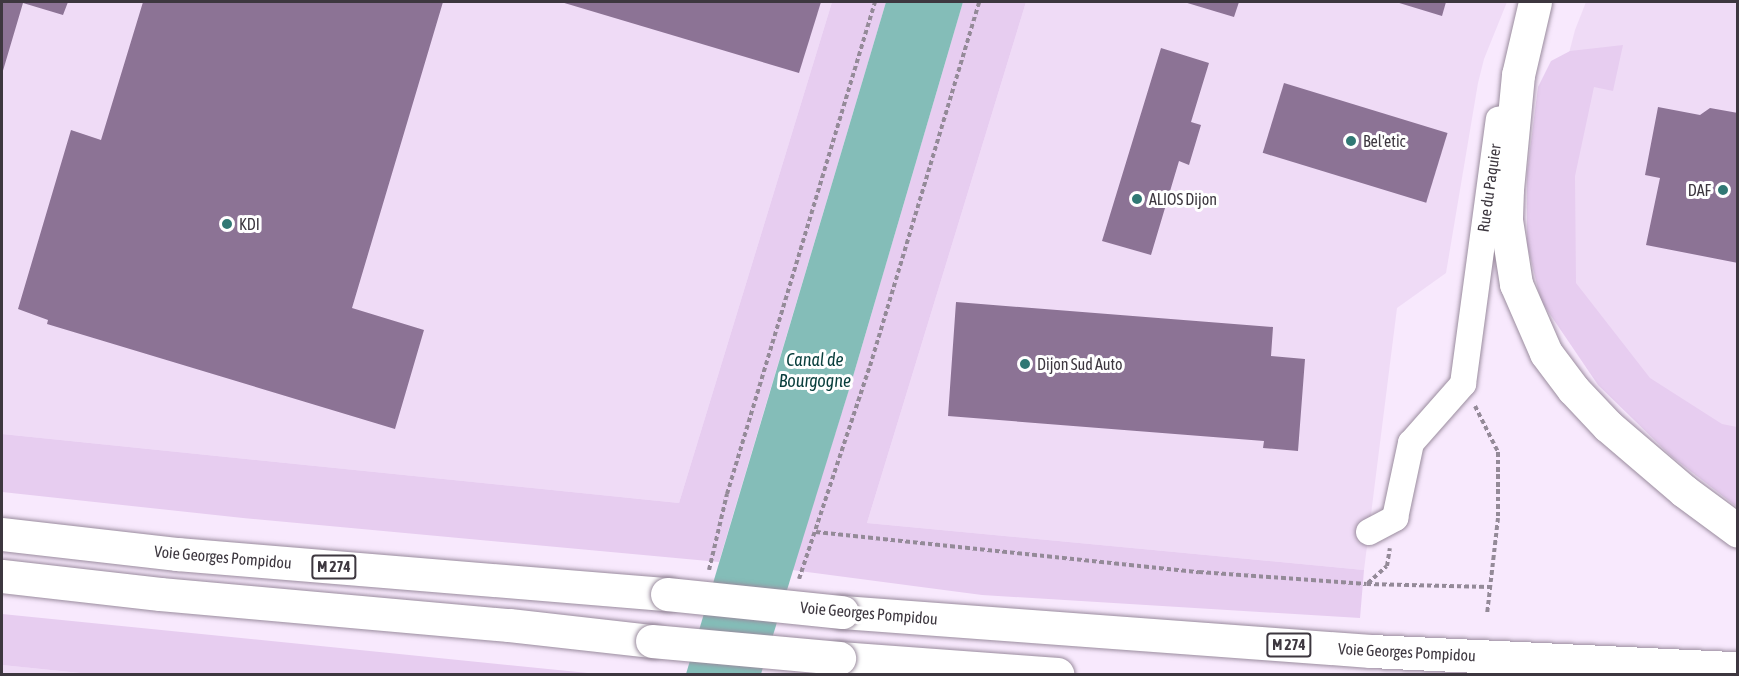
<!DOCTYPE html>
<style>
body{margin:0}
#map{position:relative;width:1739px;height:676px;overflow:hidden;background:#f8e9fd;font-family:"Asap Condensed",sans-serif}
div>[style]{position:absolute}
.built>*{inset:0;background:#efdbf6}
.green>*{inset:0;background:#e7cdf0}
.water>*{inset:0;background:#84bdb8}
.building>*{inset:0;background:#8c7395;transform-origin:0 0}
.path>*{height:4px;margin-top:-2px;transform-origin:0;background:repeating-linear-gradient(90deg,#948a98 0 4.5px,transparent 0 7.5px)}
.roads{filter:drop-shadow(0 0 2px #9a8c9e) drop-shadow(0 0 2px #9a8c9e)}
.street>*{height:26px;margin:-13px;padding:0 13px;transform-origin:13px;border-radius:13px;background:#fff}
.primary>*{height:33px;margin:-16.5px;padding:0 16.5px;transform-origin:16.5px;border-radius:16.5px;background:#fff}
.highway>*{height:33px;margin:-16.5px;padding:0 16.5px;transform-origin:16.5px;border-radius:16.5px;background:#fff}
.bridges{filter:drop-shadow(0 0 2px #9a8c9e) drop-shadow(0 0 2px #9a8c9e)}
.highway-bridge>*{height:33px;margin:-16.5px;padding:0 16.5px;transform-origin:16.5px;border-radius:16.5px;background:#fff}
.dots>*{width:16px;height:16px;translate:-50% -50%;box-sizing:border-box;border:3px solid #fff;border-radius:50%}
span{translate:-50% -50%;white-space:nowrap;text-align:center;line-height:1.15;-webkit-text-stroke:6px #fff;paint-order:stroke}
.shield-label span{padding:2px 4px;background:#fff;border:2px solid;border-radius:4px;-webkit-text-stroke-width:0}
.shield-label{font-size:15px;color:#3d373f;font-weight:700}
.poi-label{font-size:16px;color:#3d373f}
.left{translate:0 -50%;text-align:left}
.right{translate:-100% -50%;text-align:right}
.street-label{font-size:16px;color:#3d373f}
.water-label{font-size:18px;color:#083e3c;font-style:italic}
.frame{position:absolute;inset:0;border:3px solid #3d373f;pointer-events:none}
</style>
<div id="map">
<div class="built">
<i style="clip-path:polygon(2px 2px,832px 2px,679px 503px,2px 434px)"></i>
<i style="clip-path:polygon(1026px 2px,1507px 2px,1484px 59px,1478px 83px,1446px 273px,1397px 308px,1364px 570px,867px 523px)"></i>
<i style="clip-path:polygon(1586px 2px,1737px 2px,1737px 458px,1551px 289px,1547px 138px,1575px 30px)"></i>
<i style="clip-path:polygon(2px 665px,90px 674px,2px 674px)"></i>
</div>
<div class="green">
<i style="clip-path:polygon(832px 2px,886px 2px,719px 562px,243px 518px,2px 492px,2px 434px,679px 503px)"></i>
<i style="clip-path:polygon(963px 2px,1026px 2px,867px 523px,1364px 570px,1360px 618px,982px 595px,792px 570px,852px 380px)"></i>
<i style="clip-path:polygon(1623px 45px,1613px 91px,1594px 87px,1575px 176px,1576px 283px,1650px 378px,1722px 424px,1737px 427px,1737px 507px,1671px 456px,1598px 385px,1541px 301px,1527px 244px,1527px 173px,1538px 87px,1551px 61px,1570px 51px)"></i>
<i style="clip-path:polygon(2px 614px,598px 674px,90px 674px,2px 665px)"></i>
</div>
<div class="water">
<i style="clip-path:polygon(886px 2px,963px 2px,852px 380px,761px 674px,686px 674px)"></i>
</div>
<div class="building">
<i style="clip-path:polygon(2px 2px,68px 2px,63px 15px,23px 3px,2px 74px)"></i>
<i style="clip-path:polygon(143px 2px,443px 2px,352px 308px,424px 330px,395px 429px,47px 324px,48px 320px,18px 309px,71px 130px,101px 140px)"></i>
<i style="clip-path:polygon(561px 2px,821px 2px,799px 73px)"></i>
<i style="clip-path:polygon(1184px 2px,1239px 2px,1234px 17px)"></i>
<i style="clip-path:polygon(1396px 2px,1446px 2px,1442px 16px)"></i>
<i style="clip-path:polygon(1161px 48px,1209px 63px,1191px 122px,1201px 125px,1189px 165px,1179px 161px,1151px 255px,1102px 241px)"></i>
<i style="left:1284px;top:83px;width:171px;height:73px;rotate:17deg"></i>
<i style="clip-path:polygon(1658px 107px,1700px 115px,1710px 108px,1738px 113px,1738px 263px,1646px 245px,1660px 178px,1645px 175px)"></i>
<i style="clip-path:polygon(956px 302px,1273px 327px,1271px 356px,1305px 359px,1298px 451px,1263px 448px,1264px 441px,948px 416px)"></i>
</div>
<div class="path">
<i style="left:1475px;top:406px;width:51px;rotate:63.4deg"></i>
<i style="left:1498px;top:452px;width:66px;rotate:90deg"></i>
<i style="left:1498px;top:518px;width:97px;rotate:96.5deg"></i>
<i style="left:816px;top:532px;width:385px;rotate:6deg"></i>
<i style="left:1199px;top:572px;width:168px;rotate:4.1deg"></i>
<i style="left:1367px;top:584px;width:123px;rotate:1.4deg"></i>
<i style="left:709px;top:570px;width:78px;rotate:-76.7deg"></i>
<i style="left:727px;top:494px;width:514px;rotate:-73.26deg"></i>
<i style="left:799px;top:579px;width:225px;rotate:-71.6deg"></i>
<i style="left:870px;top:366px;width:380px;rotate:-73.3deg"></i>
<i style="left:1368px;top:583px;width:25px;rotate:-42deg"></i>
<i style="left:1387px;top:566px;width:18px;rotate:-81deg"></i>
</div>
<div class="roads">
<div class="street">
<i style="left:1369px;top:532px;width:30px;rotate:-28deg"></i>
<i style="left:1395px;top:518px;width:77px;rotate:-78deg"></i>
<i style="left:1411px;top:443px;width:79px;rotate:-48.6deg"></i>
<i style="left:1463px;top:384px;width:267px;rotate:-82.3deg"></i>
</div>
<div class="primary">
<i style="left:1507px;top:189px;width:115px;rotate:-84.5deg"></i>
<i style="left:1518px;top:75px;width:75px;rotate:-76.9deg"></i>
</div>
<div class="highway">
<i style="left:1507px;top:189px;width:31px;rotate:92deg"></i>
<i style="left:1506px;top:220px;width:65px;rotate:81.1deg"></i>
<i style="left:1516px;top:284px;width:75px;rotate:66.5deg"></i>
<i style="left:1546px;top:353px;width:45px;rotate:53.1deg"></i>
<i style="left:1573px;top:389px;width:51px;rotate:46.6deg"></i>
<i style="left:1608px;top:426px;width:100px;rotate:40.5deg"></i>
<i style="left:1684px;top:491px;width:67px;rotate:36.5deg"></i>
<i style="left:2px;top:534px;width:176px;rotate:6.5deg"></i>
<i style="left:177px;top:554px;width:492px;rotate:4.7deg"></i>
<i style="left:2px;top:576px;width:159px;rotate:6.5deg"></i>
<i style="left:160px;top:594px;width:350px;rotate:5.1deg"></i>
<i style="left:509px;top:625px;width:144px;rotate:6.4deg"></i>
<i style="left:842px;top:612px;width:530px;rotate:4.22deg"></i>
<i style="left:1371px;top:651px;width:367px;rotate:2.7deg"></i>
<i style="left:839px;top:658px;width:219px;rotate:4.2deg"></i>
</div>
</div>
<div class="bridges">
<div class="highway-bridge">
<i style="left:667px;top:594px;width:176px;rotate:5.9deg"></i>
<i style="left:652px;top:641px;width:188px;rotate:5.2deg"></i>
</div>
</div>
<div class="dots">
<i style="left:1351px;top:141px;background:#307874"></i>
<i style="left:1723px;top:190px;background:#307874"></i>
<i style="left:1137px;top:199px;background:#307874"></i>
<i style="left:227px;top:224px;background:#307874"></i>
<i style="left:1025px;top:364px;background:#307874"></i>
</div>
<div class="shield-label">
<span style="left:334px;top:567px">M 274</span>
<span style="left:1289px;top:645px">M 274</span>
</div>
<div class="poi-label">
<span class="left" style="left:1363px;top:141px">Bel'etic</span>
<span class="right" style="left:1711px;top:190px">DAF</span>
<span class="left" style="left:1149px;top:199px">ALIOS Dijon</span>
<span class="left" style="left:239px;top:224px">KDI</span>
<span class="left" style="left:1037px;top:364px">Dijon Sud Auto</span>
</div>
<div class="street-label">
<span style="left:1489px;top:188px;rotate:-82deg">Rue du Paquier</span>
<span style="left:223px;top:557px;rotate:5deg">Voie Georges Pompidou</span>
<span style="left:869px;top:613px;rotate:5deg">Voie Georges Pompidou</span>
<span style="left:1407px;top:652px;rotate:3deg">Voie Georges Pompidou</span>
</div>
<div class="water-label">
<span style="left:815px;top:371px">Canal de<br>Bourgogne</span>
</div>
<div class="frame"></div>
</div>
